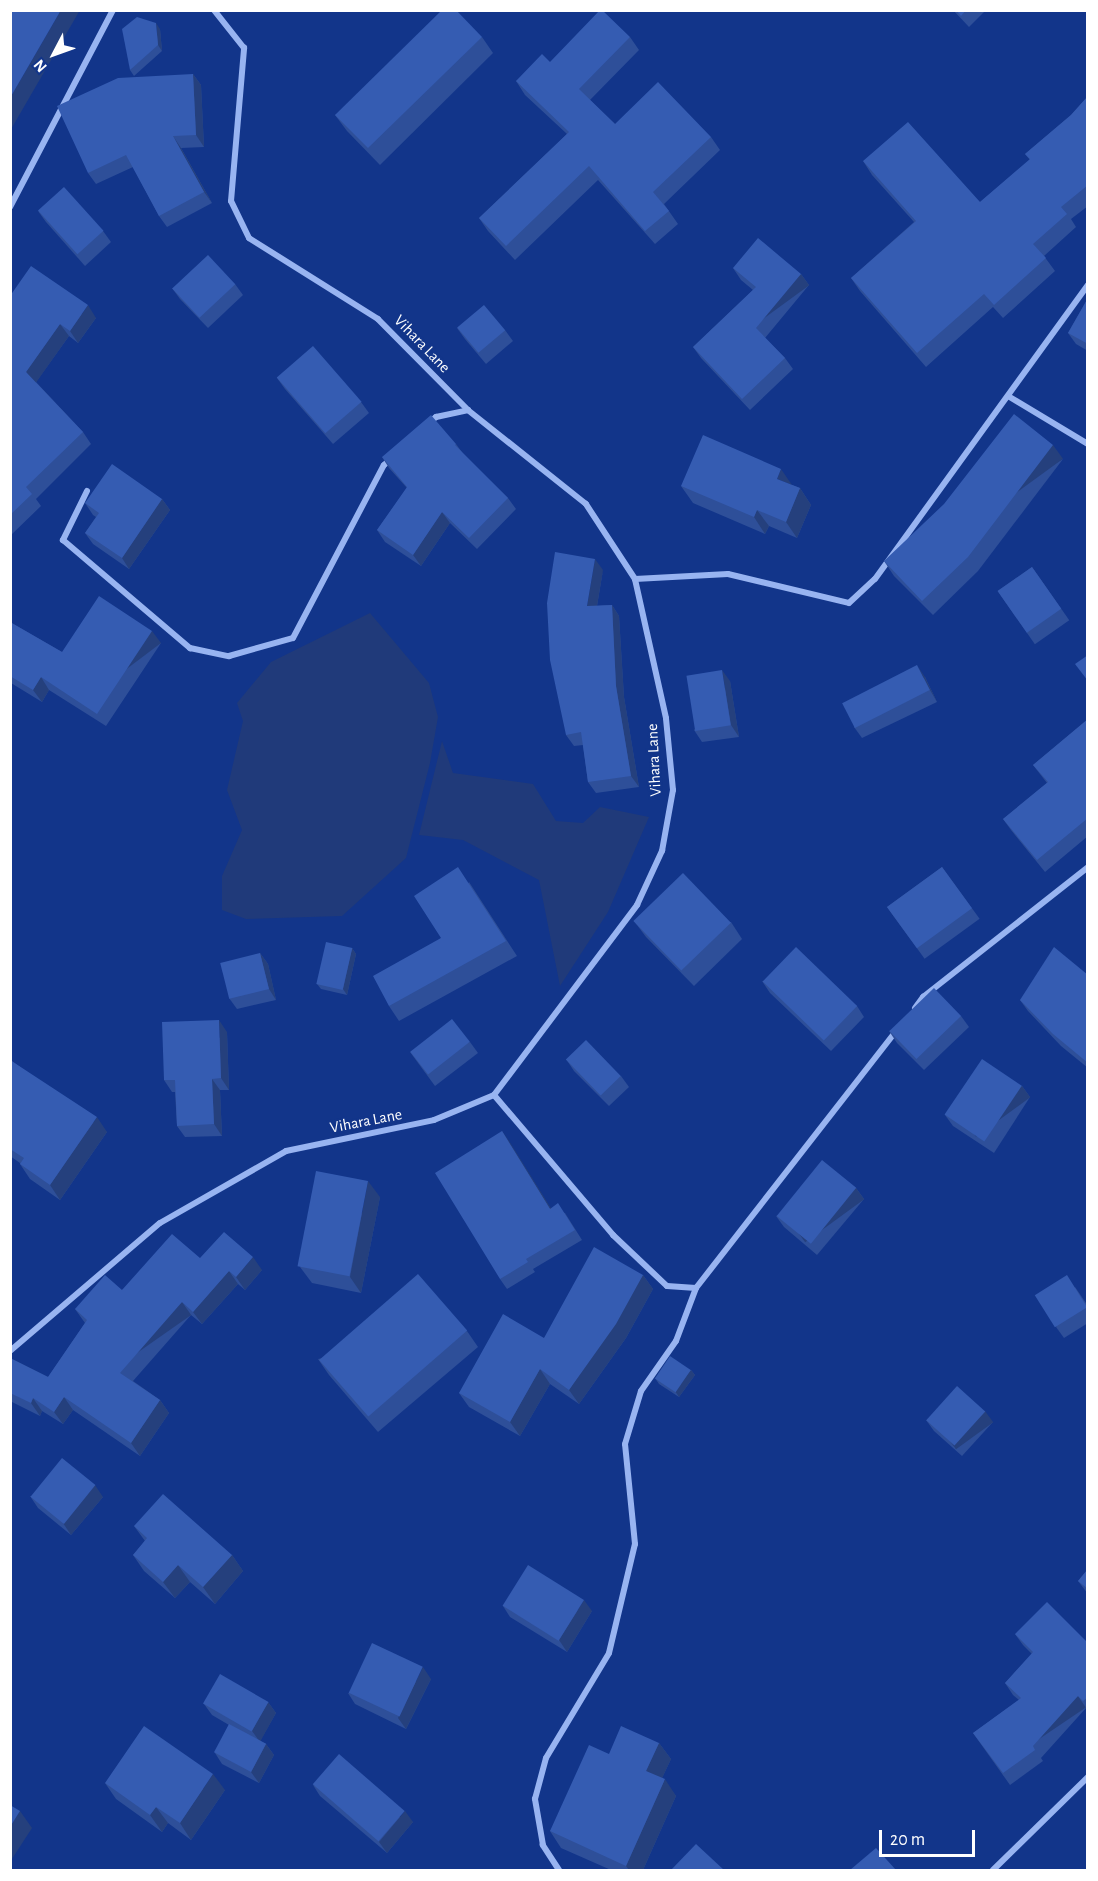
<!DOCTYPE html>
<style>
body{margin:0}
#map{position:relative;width:1098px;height:1881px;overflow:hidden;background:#12358a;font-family:"Alegreya Sans",sans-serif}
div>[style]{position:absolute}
.water>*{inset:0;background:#203a7a}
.minor>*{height:6px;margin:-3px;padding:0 3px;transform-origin:3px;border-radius:3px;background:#98b4f1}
.wall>*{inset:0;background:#2e4f99;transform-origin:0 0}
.shaded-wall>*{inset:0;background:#25407d;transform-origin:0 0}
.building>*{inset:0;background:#355cb2;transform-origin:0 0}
span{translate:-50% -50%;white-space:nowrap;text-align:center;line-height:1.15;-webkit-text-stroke:4.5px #12358a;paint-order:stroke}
.street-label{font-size:16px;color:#fff}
.frame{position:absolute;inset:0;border:12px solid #fff;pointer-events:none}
.north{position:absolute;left:24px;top:24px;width:60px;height:60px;-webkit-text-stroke:4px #12358a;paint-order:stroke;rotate:229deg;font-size:16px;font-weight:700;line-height:24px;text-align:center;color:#fff}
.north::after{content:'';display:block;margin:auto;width:21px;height:27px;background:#fff;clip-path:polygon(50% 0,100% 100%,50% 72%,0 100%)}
.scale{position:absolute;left:879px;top:1830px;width:96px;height:27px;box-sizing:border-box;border:3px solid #fff;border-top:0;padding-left:8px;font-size:18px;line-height:21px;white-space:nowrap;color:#fff;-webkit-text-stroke:4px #12358a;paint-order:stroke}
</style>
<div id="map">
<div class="water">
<i style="clip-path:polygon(370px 613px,429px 683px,438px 717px,430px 763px,406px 858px,342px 916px,246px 919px,222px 910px,222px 876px,242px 830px,227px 790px,243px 721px,237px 703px,271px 662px)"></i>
<i style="clip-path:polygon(442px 741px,453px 773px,533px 784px,556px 821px,583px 823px,600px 807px,649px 817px,608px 912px,560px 986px,539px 880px,463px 840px,419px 835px)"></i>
</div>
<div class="minor">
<i style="left:10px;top:207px;width:222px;rotate:-62.4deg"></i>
<i style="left:1008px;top:396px;width:93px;rotate:31deg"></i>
<i style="left:430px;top:422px;width:8px;rotate:-40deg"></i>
<i style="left:436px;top:417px;width:33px;rotate:-12deg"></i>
<i style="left:87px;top:491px;width:55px;rotate:116.1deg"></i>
<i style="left:63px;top:540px;width:167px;rotate:40.4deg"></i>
<i style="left:190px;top:648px;width:40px;rotate:12deg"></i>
<i style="left:229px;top:656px;width:66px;rotate:-15.7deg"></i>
<i style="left:293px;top:638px;width:195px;rotate:-62.3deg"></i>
<i style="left:384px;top:465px;width:11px;rotate:-41deg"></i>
<i style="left:635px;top:579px;width:93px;rotate:-3.1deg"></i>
<i style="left:728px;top:574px;width:124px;rotate:13.5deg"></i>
<i style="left:849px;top:603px;width:35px;rotate:-43deg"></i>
<i style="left:875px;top:579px;width:363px;rotate:-54.1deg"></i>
<i style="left:915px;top:1008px;width:14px;rotate:-54deg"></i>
<i style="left:923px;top:997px;width:210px;rotate:-38.2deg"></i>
<i style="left:494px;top:1095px;width:184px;rotate:49.6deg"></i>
<i style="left:613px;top:1235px;width:74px;rotate:43.4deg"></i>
<i style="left:667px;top:1286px;width:29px;rotate:4deg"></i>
<i style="left:696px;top:1288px;width:327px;rotate:-52.1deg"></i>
<i style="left:10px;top:1351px;width:197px;rotate:-40.5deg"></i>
<i style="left:160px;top:1223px;width:145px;rotate:-29.7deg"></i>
<i style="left:286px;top:1151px;width:151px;rotate:-11.8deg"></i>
<i style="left:434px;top:1120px;width:65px;rotate:-22.6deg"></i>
<i style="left:494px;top:1095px;width:238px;rotate:-53deg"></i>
<i style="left:637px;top:905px;width:60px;rotate:-65.2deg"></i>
<i style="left:662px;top:851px;width:62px;rotate:-79.8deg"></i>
<i style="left:673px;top:790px;width:72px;rotate:-95.6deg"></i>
<i style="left:666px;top:718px;width:142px;rotate:-102.6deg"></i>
<i style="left:635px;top:579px;width:90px;rotate:-123.2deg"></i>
<i style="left:586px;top:504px;width:151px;rotate:-141.5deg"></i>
<i style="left:468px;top:410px;width:128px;rotate:-134.7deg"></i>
<i style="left:378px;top:319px;width:152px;rotate:-147.9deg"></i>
<i style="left:249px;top:238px;width:41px;rotate:-115.9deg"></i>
<i style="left:231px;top:201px;width:154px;rotate:-85.1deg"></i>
<i style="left:244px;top:48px;width:48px;rotate:-128.3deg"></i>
<i style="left:559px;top:1870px;width:30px;rotate:-123deg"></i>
<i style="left:543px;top:1845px;width:47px;rotate:-99.9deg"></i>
<i style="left:535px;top:1799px;width:42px;rotate:-75deg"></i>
<i style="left:546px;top:1758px;width:122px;rotate:-59deg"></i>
<i style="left:609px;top:1653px;width:112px;rotate:-76.6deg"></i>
<i style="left:635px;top:1544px;width:100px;rotate:-95.7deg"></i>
<i style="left:625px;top:1444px;width:55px;rotate:-73.2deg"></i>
<i style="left:641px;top:1391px;width:61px;rotate:-55deg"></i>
<i style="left:676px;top:1341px;width:57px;rotate:-69.3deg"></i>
<i style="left:993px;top:1870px;width:133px;rotate:-44.4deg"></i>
</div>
<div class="wall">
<i style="clip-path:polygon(953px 10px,986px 10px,969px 27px)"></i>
<i style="clip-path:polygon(160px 29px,162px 51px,134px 76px,130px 70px)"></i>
<i style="clip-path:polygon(482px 37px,493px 53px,380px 165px,347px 131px,335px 115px)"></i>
<i style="clip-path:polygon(630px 37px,639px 50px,590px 100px,615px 124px,711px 137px,720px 150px,664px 204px,678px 224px,655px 244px,598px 180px,515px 260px,488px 231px,479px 218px,567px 134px,525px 95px,516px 81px,550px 62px)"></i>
<i style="clip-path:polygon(193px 74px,201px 85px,204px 147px,181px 148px,212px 203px,167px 227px,159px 216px,133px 167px,96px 184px,88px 173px)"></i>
<i style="clip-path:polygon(1088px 96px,1088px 206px,1071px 219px,1076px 227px,1044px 256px,1055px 271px,1003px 318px,993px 307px,926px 367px,860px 291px,851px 278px,914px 222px,872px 175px,863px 161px,980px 202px,1030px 160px,1025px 154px,1071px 115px)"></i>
<i style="clip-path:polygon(38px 211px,103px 231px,111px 242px,85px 266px,46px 222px)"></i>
<i style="clip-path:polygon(733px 268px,801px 274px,809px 285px,765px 338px,785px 358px,793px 369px,750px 410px,701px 358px,693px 347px,753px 290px,741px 280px)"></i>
<i style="clip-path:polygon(235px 284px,243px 295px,208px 328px,180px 299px,172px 288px)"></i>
<i style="clip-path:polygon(10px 296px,96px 318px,78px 343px,69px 336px,36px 382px,83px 432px,91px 444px,36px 499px,41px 506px,10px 536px)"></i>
<i style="clip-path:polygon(1088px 298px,1088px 351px,1076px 344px,1068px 333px)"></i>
<i style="clip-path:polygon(457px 328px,505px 330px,513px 341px,486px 364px,465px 339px)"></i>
<i style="clip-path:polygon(277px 378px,361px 402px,369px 413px,333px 444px,285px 389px)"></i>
<i style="clip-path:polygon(456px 444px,464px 455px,508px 498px,516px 509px,477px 549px,450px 523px,421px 566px,385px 542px,377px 530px,407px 488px,389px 468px,382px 457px)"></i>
<i style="clip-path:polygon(1063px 459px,978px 571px,933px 615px,894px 576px,884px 561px)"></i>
<i style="clip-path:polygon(792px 485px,800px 488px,811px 505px,797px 538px,769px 526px,765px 534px,693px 503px,681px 486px)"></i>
<i style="clip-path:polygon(162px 499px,170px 510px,129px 569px,93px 544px,85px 533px,96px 517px,93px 515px,85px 503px)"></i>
<i style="left:1032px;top:567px;width:65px;height:42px;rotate:55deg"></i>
<i style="clip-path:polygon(603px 570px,597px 606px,612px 605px,619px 616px,624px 697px,639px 787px,596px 793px,588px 782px,583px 745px,574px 746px,566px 735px)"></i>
<i style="clip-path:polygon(10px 622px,62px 652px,161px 643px,106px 726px,49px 690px,42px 702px,11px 683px)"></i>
<i style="clip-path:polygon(925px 677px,937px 702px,862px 738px,854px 727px)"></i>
<i style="clip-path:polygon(730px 681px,739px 737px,702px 742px,694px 730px)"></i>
<i style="clip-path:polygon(1088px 719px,1088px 836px,1045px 872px,1011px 830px,1003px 819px,1047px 783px,1033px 765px)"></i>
<i style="left:942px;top:867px;width:64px;height:68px;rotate:54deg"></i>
<i style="clip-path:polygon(469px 882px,517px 956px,399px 1021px,389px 1006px,441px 938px)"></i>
<i style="clip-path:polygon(634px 921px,731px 922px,742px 939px,694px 986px,646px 937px)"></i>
<i style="clip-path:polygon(352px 948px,356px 954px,347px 995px,321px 989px,317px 984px)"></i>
<i style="clip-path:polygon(260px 953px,268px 964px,276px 1000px,237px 1009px,229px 998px)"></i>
<i style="clip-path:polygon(1088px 975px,1088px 1068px,1061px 1046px,1028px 1011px,1020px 1000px)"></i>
<i style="clip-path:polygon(762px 981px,857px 1006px,864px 1017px,831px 1051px,770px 993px)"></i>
<i style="clip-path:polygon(961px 1016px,969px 1027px,924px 1070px,897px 1043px,889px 1031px)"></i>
<i style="clip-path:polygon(227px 1032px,229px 1090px,220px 1090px,222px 1136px,185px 1137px,177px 1126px,175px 1092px,172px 1092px,164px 1080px)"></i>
<i style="clip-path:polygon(470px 1042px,478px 1053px,435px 1086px,410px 1052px)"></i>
<i style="clip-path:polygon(10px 1059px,12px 1061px,107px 1132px,60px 1200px,30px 1179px,20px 1164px,20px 1163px,10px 1156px)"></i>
<i style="clip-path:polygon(566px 1059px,621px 1076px,629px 1087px,609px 1106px,574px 1071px)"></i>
<i style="clip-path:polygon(1022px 1086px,1030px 1097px,994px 1153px,953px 1126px,945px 1115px)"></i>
<i style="clip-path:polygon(502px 1131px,550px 1208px,565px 1213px,582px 1240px,533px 1269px,535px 1272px,507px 1289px,500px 1279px)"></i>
<i style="clip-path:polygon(856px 1188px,864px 1199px,817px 1255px,784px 1227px,776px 1216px)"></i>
<i style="clip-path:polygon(380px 1197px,361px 1293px,312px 1283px,300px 1267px)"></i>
<i style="clip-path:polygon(200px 1258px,262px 1270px,245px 1290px,238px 1284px,202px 1324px,191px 1315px,133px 1381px,160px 1400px,169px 1413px,140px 1456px,73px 1410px,63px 1424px,42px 1411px,40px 1416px,10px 1401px,10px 1358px,48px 1377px,85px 1323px,75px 1309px)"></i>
<i style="clip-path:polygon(643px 1275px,653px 1289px,626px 1338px,579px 1404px,550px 1384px,520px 1436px,469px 1407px,459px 1393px,544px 1338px)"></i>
<i style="clip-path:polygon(1075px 1287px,1088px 1306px,1088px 1323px,1064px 1338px,1056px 1327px)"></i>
<i style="clip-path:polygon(467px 1331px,478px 1347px,378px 1432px,329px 1375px,318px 1359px)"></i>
<i style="clip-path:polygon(691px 1370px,695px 1375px,679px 1397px,659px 1384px,655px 1378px)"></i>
<i style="clip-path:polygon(926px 1420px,993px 1422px,962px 1456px,934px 1431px)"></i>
<i style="clip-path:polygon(30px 1496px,103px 1497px,71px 1535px,38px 1508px)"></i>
<i style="clip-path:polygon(134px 1526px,232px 1555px,243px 1571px,215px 1604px,190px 1582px,175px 1598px,144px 1571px,133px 1555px,145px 1541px)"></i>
<i style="clip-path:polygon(1088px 1569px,1088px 1594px,1078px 1581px)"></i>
<i style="clip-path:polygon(503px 1606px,592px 1611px,567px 1652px,510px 1617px)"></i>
<i style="clip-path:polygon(1015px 1634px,1088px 1643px,1088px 1709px,1086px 1708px,1041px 1758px,1043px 1761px,1010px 1785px,973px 1733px,1019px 1700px,1013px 1695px,1005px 1683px,1032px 1654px,1023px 1645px)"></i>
<i style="clip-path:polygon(431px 1679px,406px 1729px,355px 1704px,348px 1693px)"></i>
<i style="clip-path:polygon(268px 1702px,276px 1713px,260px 1741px,266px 1744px,274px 1755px,259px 1783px,222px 1764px,215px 1753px,229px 1725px,212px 1715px,204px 1704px)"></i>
<i style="clip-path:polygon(659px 1743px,671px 1759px,662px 1778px,676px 1796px,643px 1870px,611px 1870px,561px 1848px,550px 1831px,609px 1754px)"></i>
<i style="clip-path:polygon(105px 1783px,225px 1790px,191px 1840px,168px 1823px,162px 1832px,116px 1799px)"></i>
<i style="clip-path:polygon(313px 1785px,413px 1822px,387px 1853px,320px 1796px)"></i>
</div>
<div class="shaded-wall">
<i style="clip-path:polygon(61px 10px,80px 10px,10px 131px,10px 98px)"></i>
<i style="clip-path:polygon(156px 23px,160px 29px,162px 51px,158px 45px)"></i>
<i style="clip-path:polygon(193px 74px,201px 85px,204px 147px,196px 135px)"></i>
<i style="clip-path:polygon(173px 136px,181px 148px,212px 203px,204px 192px)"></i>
<i style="left:801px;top:274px;width:14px;height:70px;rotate:54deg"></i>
<i style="clip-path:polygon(88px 305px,96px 318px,78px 343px,70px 331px)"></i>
<i style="clip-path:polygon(60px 324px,69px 336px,35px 384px,26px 372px)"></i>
<i style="left:1053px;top:445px;width:17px;height:141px;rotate:54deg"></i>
<i style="clip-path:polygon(781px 469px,792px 485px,777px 479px)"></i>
<i style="clip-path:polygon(800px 488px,811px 505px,797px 538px,786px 522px)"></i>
<i style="clip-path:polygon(162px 499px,170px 510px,129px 569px,122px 558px)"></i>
<i style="clip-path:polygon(757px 510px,769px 526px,765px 534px,754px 517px)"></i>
<i style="clip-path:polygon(442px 512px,450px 523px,421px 566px,413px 555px)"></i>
<i style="clip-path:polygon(595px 559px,603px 570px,595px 618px,587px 606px)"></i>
<i style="clip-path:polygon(612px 605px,619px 616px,624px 697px,639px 787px,631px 776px,616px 686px)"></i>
<i style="left:152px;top:631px;width:15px;height:100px;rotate:53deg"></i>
<i style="clip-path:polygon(917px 665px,925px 677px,937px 702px,930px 690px)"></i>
<i style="clip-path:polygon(722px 670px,730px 681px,739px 737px,731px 725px)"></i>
<i style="clip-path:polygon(41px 677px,49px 690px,42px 702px,33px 690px)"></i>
<i style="clip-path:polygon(352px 948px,356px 954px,347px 995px,343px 989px)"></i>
<i style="clip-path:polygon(260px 953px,268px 964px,276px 1000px,269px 989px)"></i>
<i style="clip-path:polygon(219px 1020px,227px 1032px,229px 1090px,221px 1078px)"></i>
<i style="clip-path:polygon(212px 1079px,220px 1090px,222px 1136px,214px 1124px)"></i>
<i style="left:1022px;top:1086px;width:14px;height:67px;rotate:54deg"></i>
<i style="clip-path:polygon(97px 1117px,107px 1132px,60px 1200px,50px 1185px)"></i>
<i style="clip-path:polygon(502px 1131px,509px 1141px,557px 1218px,550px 1209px)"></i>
<i style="clip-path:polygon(368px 1181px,380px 1197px,361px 1293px,350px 1277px)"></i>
<i style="left:856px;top:1188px;width:14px;height:73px;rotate:54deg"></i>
<i style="clip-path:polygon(253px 1257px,262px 1270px,245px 1290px,236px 1277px)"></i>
<i style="clip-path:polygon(229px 1271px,238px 1284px,202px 1324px,193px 1312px)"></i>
<i style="clip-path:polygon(643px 1275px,653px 1289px,626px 1338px,579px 1404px,569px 1390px)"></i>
<i style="left:182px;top:1302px;width:16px;height:94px;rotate:55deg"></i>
<i style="clip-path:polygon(540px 1369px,550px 1384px,520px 1436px,510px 1422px)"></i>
<i style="clip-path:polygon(691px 1370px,695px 1375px,679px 1397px,675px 1391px)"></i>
<i style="clip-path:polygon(64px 1397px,73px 1410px,63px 1424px,54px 1412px)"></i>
<i style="clip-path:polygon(33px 1398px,42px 1411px,40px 1416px,31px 1403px)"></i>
<i style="clip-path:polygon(160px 1400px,169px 1413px,140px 1456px,131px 1443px)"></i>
<i style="left:985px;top:1411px;width:14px;height:46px;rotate:54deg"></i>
<i style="clip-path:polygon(95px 1485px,103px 1497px,71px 1535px,63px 1523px)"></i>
<i style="clip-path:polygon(232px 1555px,243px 1571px,215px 1604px,203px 1587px)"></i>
<i style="clip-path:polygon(178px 1565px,190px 1582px,175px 1598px,163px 1582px)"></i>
<i style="clip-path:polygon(584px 1600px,592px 1611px,567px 1652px,559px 1640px)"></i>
<i style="clip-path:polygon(423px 1667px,431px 1679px,406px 1729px,398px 1718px)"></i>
<i style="left:1078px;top:1696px;width:14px;height:67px;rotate:56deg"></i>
<i style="clip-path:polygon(268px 1702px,276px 1713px,260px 1742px,252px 1731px)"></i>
<i style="clip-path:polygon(659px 1743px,671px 1759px,658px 1787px,646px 1771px)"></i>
<i style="clip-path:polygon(266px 1744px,274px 1755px,259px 1783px,251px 1772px)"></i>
<i style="clip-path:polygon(213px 1774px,225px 1790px,191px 1840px,180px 1823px)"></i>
<i style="clip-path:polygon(665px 1779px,676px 1796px,643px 1870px,629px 1870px,626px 1866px)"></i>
<i style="clip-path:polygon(156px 1807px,168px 1823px,162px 1832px,150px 1815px)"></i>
<i style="clip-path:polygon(20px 1811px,32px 1828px,10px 1862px,10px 1827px)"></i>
<i style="clip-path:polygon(405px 1811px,413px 1822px,387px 1853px,379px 1842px)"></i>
</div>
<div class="building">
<i style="clip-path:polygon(10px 10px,61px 10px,10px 98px)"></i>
<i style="clip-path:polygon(442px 10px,456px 10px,482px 37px,368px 148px,335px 115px)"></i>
<i style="clip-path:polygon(600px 10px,602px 10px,630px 37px,579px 89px,615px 124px,658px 82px,711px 137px,653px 192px,669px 211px,645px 231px,589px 166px,506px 246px,479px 218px,569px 132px,516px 81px,542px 54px,550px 62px)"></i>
<i style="clip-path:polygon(956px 10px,966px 10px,961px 16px)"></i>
<i style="clip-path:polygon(137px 17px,156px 23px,158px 45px,130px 70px,122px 29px)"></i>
<i style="clip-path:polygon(193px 74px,196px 135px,173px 136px,204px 192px,159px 216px,126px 155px,88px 173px,57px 106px,118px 78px)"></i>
<i style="clip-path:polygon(1088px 96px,1088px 185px,1061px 207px,1067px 214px,1033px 244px,1046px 258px,994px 305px,984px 294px,917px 353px,851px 278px,916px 221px,863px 161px,908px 122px,980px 202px,1030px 159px,1025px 154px,1071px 115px)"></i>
<i style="left:64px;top:187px;width:59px;height:35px;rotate:48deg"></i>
<i style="clip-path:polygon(758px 238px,801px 274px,756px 328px,785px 358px,742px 399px,693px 347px,756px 287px,733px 268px)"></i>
<i style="left:208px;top:255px;width:40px;height:49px;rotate:47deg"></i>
<i style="clip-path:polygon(31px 266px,88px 305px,70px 331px,60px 324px,26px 372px,83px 432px,26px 487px,32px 494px,10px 515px,10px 296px)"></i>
<i style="clip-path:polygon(1088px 298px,1088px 344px,1068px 333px)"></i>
<i style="left:484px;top:305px;width:33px;height:35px;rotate:50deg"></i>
<i style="left:313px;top:346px;width:74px;height:48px;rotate:49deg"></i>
<i style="clip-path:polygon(1014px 414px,1053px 445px,968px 557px,922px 601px,884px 561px,944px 504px)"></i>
<i style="clip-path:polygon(431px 415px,456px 444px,455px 445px,508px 498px,469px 538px,442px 512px,413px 555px,377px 530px,407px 487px,382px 457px)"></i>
<i style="clip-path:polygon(703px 435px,781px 469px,777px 479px,800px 488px,786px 522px,757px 510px,754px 517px,681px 486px)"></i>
<i style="clip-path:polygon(112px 464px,162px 499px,122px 558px,85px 533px,99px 513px,85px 503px)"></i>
<i style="clip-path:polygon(555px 552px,595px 559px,587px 606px,612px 605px,616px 686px,631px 776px,588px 782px,581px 732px,566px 735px,550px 660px,547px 603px)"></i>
<i style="left:1032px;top:567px;width:51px;height:42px;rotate:55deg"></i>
<i style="clip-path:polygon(99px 596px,152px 631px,97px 714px,41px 677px,33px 690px,10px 676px,10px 622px,62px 652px)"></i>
<i style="clip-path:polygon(1088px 655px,1088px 681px,1075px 664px)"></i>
<i style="left:917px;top:665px;width:28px;height:84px;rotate:63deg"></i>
<i style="left:722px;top:670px;width:56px;height:36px;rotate:81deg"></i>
<i style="clip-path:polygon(1088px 719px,1088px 818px,1037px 860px,1003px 819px,1048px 782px,1033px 765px)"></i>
<i style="clip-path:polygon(458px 867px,506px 941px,389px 1006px,373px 976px,441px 938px,414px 896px)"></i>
<i style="left:942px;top:867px;width:51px;height:68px;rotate:54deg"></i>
<i style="left:683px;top:873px;width:69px;height:69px;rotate:46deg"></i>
<i style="left:326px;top:942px;width:27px;height:43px;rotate:13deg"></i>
<i style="left:796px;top:947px;width:85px;height:48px;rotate:44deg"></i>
<i style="clip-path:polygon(1054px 947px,1088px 975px,1088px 1063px,1053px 1034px,1020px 1000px)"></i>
<i style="left:260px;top:953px;width:37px;height:41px;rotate:76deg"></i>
<i style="left:934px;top:988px;width:39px;height:62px;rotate:46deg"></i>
<i style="left:452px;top:1019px;width:29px;height:53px;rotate:52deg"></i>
<i style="clip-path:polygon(219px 1020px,221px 1078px,212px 1079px,214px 1124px,177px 1126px,175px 1080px,164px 1080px,162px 1022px)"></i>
<i style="left:586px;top:1040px;width:50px;height:28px;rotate:46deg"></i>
<i style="left:982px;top:1059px;width:48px;height:67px;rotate:34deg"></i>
<i style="clip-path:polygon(10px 1060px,97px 1117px,50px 1185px,20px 1164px,24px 1158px,10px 1149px)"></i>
<i style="clip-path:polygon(502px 1131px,550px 1209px,558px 1203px,575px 1230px,526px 1259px,528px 1262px,500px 1279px,435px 1173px)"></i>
<i style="left:822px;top:1160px;width:44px;height:72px;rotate:39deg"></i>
<i style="left:316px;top:1171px;width:53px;height:97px;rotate:11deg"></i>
<i style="clip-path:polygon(224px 1232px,253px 1257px,236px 1277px,229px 1271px,193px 1312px,182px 1302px,120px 1373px,160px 1400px,131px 1443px,64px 1397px,54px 1412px,33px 1398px,31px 1403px,10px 1393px,10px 1358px,48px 1377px,87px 1320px,75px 1309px,105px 1275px,122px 1290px,172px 1234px,200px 1258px)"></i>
<i style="clip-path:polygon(594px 1247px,643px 1275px,616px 1324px,569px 1390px,540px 1369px,510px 1422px,459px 1393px,503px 1314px,544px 1338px)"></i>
<i style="left:418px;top:1274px;width:75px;height:131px;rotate:49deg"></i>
<i style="left:1067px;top:1275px;width:38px;height:38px;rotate:58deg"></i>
<i style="left:670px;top:1356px;width:25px;height:27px;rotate:34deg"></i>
<i style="left:957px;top:1386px;width:38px;height:46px;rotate:42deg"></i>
<i style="left:62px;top:1458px;width:43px;height:50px;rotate:39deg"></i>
<i style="clip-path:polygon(163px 1494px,232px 1555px,203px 1587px,178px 1565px,163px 1582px,133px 1555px,147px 1538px,134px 1526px)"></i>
<i style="left:528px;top:1565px;width:66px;height:48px;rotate:32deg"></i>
<i style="clip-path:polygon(1088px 1569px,1088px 1589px,1078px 1581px)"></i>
<i style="clip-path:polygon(1047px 1602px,1088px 1643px,1088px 1697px,1083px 1701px,1078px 1696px,1033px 1746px,1035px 1750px,1003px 1773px,973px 1733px,1021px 1698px,1005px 1683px,1033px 1652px,1015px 1634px)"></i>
<i style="left:372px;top:1643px;width:56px;height:55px;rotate:25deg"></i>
<i style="left:220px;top:1674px;width:56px;height:34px;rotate:30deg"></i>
<i style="left:229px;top:1724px;width:42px;height:32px;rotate:28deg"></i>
<i style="clip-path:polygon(144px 1726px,213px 1774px,180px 1823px,156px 1807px,150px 1815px,105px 1783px)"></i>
<i style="clip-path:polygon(621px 1726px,659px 1743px,646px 1771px,665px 1779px,626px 1866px,550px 1831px,589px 1745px,609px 1754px)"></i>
<i style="left:339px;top:1754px;width:87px;height:40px;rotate:41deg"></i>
<i style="clip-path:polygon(10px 1805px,20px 1811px,10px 1827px)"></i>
<i style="clip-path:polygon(696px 1844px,724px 1870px,671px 1870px)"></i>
<i style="clip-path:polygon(876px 1848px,896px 1870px,850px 1870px)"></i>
</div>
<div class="street-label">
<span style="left:422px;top:344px;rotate:46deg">Vihara Lane</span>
<span style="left:654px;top:760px;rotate:-93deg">Vihara Lane</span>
<span style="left:366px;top:1121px;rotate:-11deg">Vihara Lane</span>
</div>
<div class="frame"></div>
<div class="north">N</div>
<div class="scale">20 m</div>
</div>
